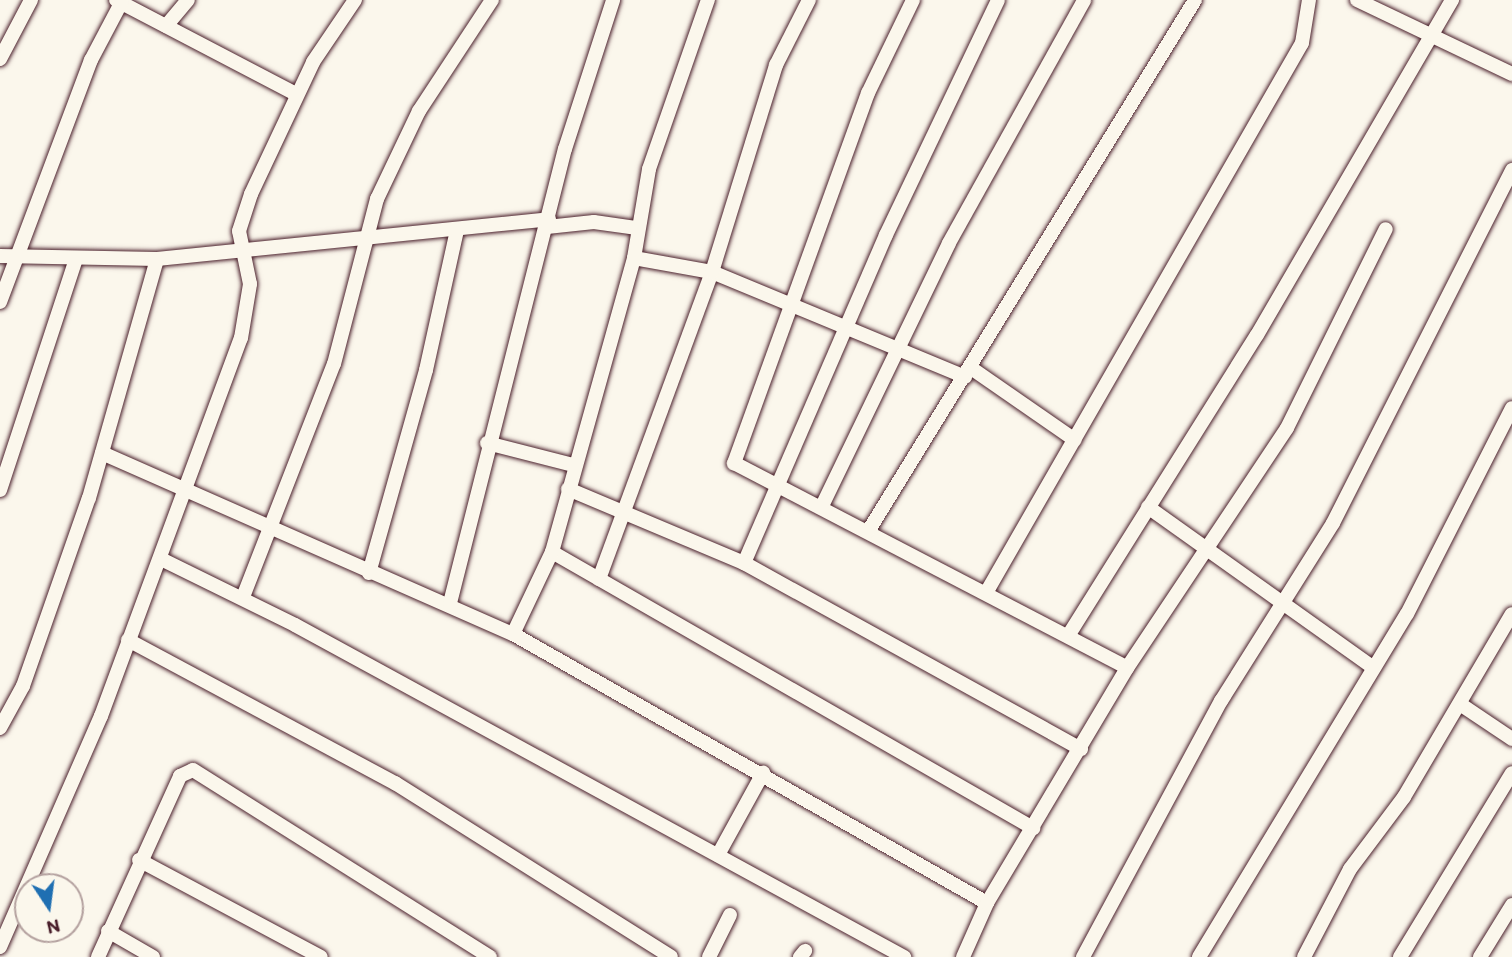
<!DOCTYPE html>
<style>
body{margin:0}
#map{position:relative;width:1512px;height:957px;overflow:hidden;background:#fbf7ec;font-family:Itim,sans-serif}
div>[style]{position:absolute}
.roads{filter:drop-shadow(0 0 2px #4a1f2b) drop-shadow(0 0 2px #4a1f2b)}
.minor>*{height:14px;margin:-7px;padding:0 7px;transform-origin:7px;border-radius:7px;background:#fbf7ec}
span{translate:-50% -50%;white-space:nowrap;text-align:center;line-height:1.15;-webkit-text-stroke:5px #fbf7ec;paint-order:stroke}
.north{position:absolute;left:14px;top:873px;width:70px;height:70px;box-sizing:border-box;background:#fbf7ec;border:2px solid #b4a19f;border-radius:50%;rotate:167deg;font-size:19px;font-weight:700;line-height:28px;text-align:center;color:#4a1f2b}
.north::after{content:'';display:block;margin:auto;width:24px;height:32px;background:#1f6fb2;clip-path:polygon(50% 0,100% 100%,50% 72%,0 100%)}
</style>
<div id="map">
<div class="roads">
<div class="minor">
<i style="left:116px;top:0;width:203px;rotate:27.6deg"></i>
<i style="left:913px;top:0;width:103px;rotate:115.8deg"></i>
<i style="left:868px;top:93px;width:394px;rotate:109.9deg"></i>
<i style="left:734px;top:463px;width:443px;rotate:27.5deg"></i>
<i style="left:1357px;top:0;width:172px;rotate:25.5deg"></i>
<i style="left:166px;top:26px;width:34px;rotate:-50deg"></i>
<i style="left:0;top:59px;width:67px;rotate:-62.3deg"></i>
<i style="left:547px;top:227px;width:47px;rotate:-6.1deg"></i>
<i style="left:594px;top:222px;width:42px;rotate:8.1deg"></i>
<i style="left:0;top:256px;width:157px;rotate:1.1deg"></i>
<i style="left:157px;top:259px;width:394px;rotate:-5.8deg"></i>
<i style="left:634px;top:258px;width:79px;rotate:10.2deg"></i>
<i style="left:712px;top:272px;width:274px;rotate:22.5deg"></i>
<i style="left:0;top:302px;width:259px;rotate:-69.4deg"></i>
<i style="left:91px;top:60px;width:64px;rotate:-62.2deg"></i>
<i style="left:971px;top:368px;width:126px;rotate:34.7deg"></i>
<i style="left:487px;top:443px;width:89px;rotate:14.3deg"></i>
<i style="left:102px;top:453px;width:449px;rotate:23.8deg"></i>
<i style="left:513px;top:634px;width:545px;rotate:29.58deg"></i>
<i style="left:568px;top:489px;width:191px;rotate:22.8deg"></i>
<i style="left:744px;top:563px;width:385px;rotate:28.9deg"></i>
<i style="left:0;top:490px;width:243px;rotate:-71.8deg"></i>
<i style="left:822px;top:506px;width:292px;rotate:-64.2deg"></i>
<i style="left:949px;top:243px;width:278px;rotate:-60.9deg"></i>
<i style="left:1148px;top:507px;width:277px;rotate:35.5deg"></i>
<i style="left:869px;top:530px;width:622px;rotate:-58.4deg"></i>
<i style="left:552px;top:552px;width:555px;rotate:29.85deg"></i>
<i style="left:161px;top:559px;width:149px;rotate:26.2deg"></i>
<i style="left:295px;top:625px;width:694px;rotate:28.6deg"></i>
<i style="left:744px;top:563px;width:357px;rotate:-66.6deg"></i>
<i style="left:886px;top:235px;width:260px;rotate:-64.5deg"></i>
<i style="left:369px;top:573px;width:211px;rotate:-74.3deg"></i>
<i style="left:426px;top:370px;width:143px;rotate:-77.5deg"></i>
<i style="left:599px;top:579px;width:327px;rotate:-69.8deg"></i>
<i style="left:712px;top:272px;width:217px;rotate:-72.8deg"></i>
<i style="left:776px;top:65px;width:73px;rotate:-63.1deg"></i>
<i style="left:986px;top:593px;width:634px;rotate:-60.12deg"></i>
<i style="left:1302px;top:43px;width:44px;rotate:-80.8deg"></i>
<i style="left:243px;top:597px;width:250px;rotate:-68.7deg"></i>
<i style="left:334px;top:364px;width:171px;rotate:-75.4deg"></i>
<i style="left:377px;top:199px;width:98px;rotate:-64.5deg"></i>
<i style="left:419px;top:111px;width:133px;rotate:-56.7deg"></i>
<i style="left:450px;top:603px;width:468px;rotate:-75.8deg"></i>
<i style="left:565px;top:149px;width:157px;rotate:-72.1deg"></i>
<i style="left:513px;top:634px;width:91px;rotate:-64.6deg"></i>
<i style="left:552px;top:552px;width:305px;rotate:-74.4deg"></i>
<i style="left:634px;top:258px;width:90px;rotate:-80.4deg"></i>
<i style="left:649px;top:169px;width:179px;rotate:-70.8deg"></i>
<i style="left:1068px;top:636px;width:355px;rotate:-57.9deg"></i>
<i style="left:1257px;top:335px;width:388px;rotate:-59.8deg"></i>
<i style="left:128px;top:640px;width:303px;rotate:28.2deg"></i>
<i style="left:395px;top:783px;width:326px;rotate:32.2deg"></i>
<i style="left:1460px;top:704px;width:63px;rotate:33.9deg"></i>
<i style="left:0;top:728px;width:48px;rotate:-61.3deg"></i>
<i style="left:23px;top:686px;width:199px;rotate:-70.7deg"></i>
<i style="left:89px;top:498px;width:248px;rotate:-74.1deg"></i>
<i style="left:718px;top:855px;width:94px;rotate:-61.2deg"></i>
<i style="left:139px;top:860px;width:206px;rotate:28.1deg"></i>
<i style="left:108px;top:931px;width:52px;rotate:30deg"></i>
<i style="left:0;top:947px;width:252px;rotate:-66.4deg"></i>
<i style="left:101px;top:716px;width:403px;rotate:-69.7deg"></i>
<i style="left:241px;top:338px;width:55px;rotate:-80.5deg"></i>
<i style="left:250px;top:284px;width:54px;rotate:-101.7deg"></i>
<i style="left:239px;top:231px;width:39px;rotate:-72deg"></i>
<i style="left:251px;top:194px;width:146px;rotate:-64.8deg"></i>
<i style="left:313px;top:62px;width:75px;rotate:-55.9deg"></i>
<i style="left:98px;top:957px;width:199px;rotate:-65.6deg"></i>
<i style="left:180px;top:776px;width:14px;rotate:-25deg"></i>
<i style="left:193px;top:770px;width:351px;rotate:32.2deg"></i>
<i style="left:709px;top:957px;width:47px;rotate:-63.4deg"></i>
<i style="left:800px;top:957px;width:8px;rotate:-50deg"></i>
<i style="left:963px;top:957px;width:59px;rotate:-66deg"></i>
<i style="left:987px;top:903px;width:274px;rotate:-59.2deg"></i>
<i style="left:1127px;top:668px;width:288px;rotate:-56.3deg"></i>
<i style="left:1287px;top:428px;width:222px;rotate:-63.6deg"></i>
<i style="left:1083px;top:957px;width:291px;rotate:-61.7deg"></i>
<i style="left:1221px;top:701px;width:210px;rotate:-57.8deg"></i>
<i style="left:1333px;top:523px;width:396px;rotate:-63.1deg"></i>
<i style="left:1199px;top:957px;width:401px;rotate:-58.8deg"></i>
<i style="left:1407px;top:614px;width:231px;rotate:-63deg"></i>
<i style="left:1304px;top:957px;width:99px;rotate:-62.4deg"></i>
<i style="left:1350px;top:869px;width:90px;rotate:-53.1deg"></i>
<i style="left:1404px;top:797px;width:212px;rotate:-59.5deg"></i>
<i style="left:1400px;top:957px;width:215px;rotate:-58.7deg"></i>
<i style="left:1480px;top:957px;width:61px;rotate:-58.4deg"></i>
</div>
</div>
<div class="north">N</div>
</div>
